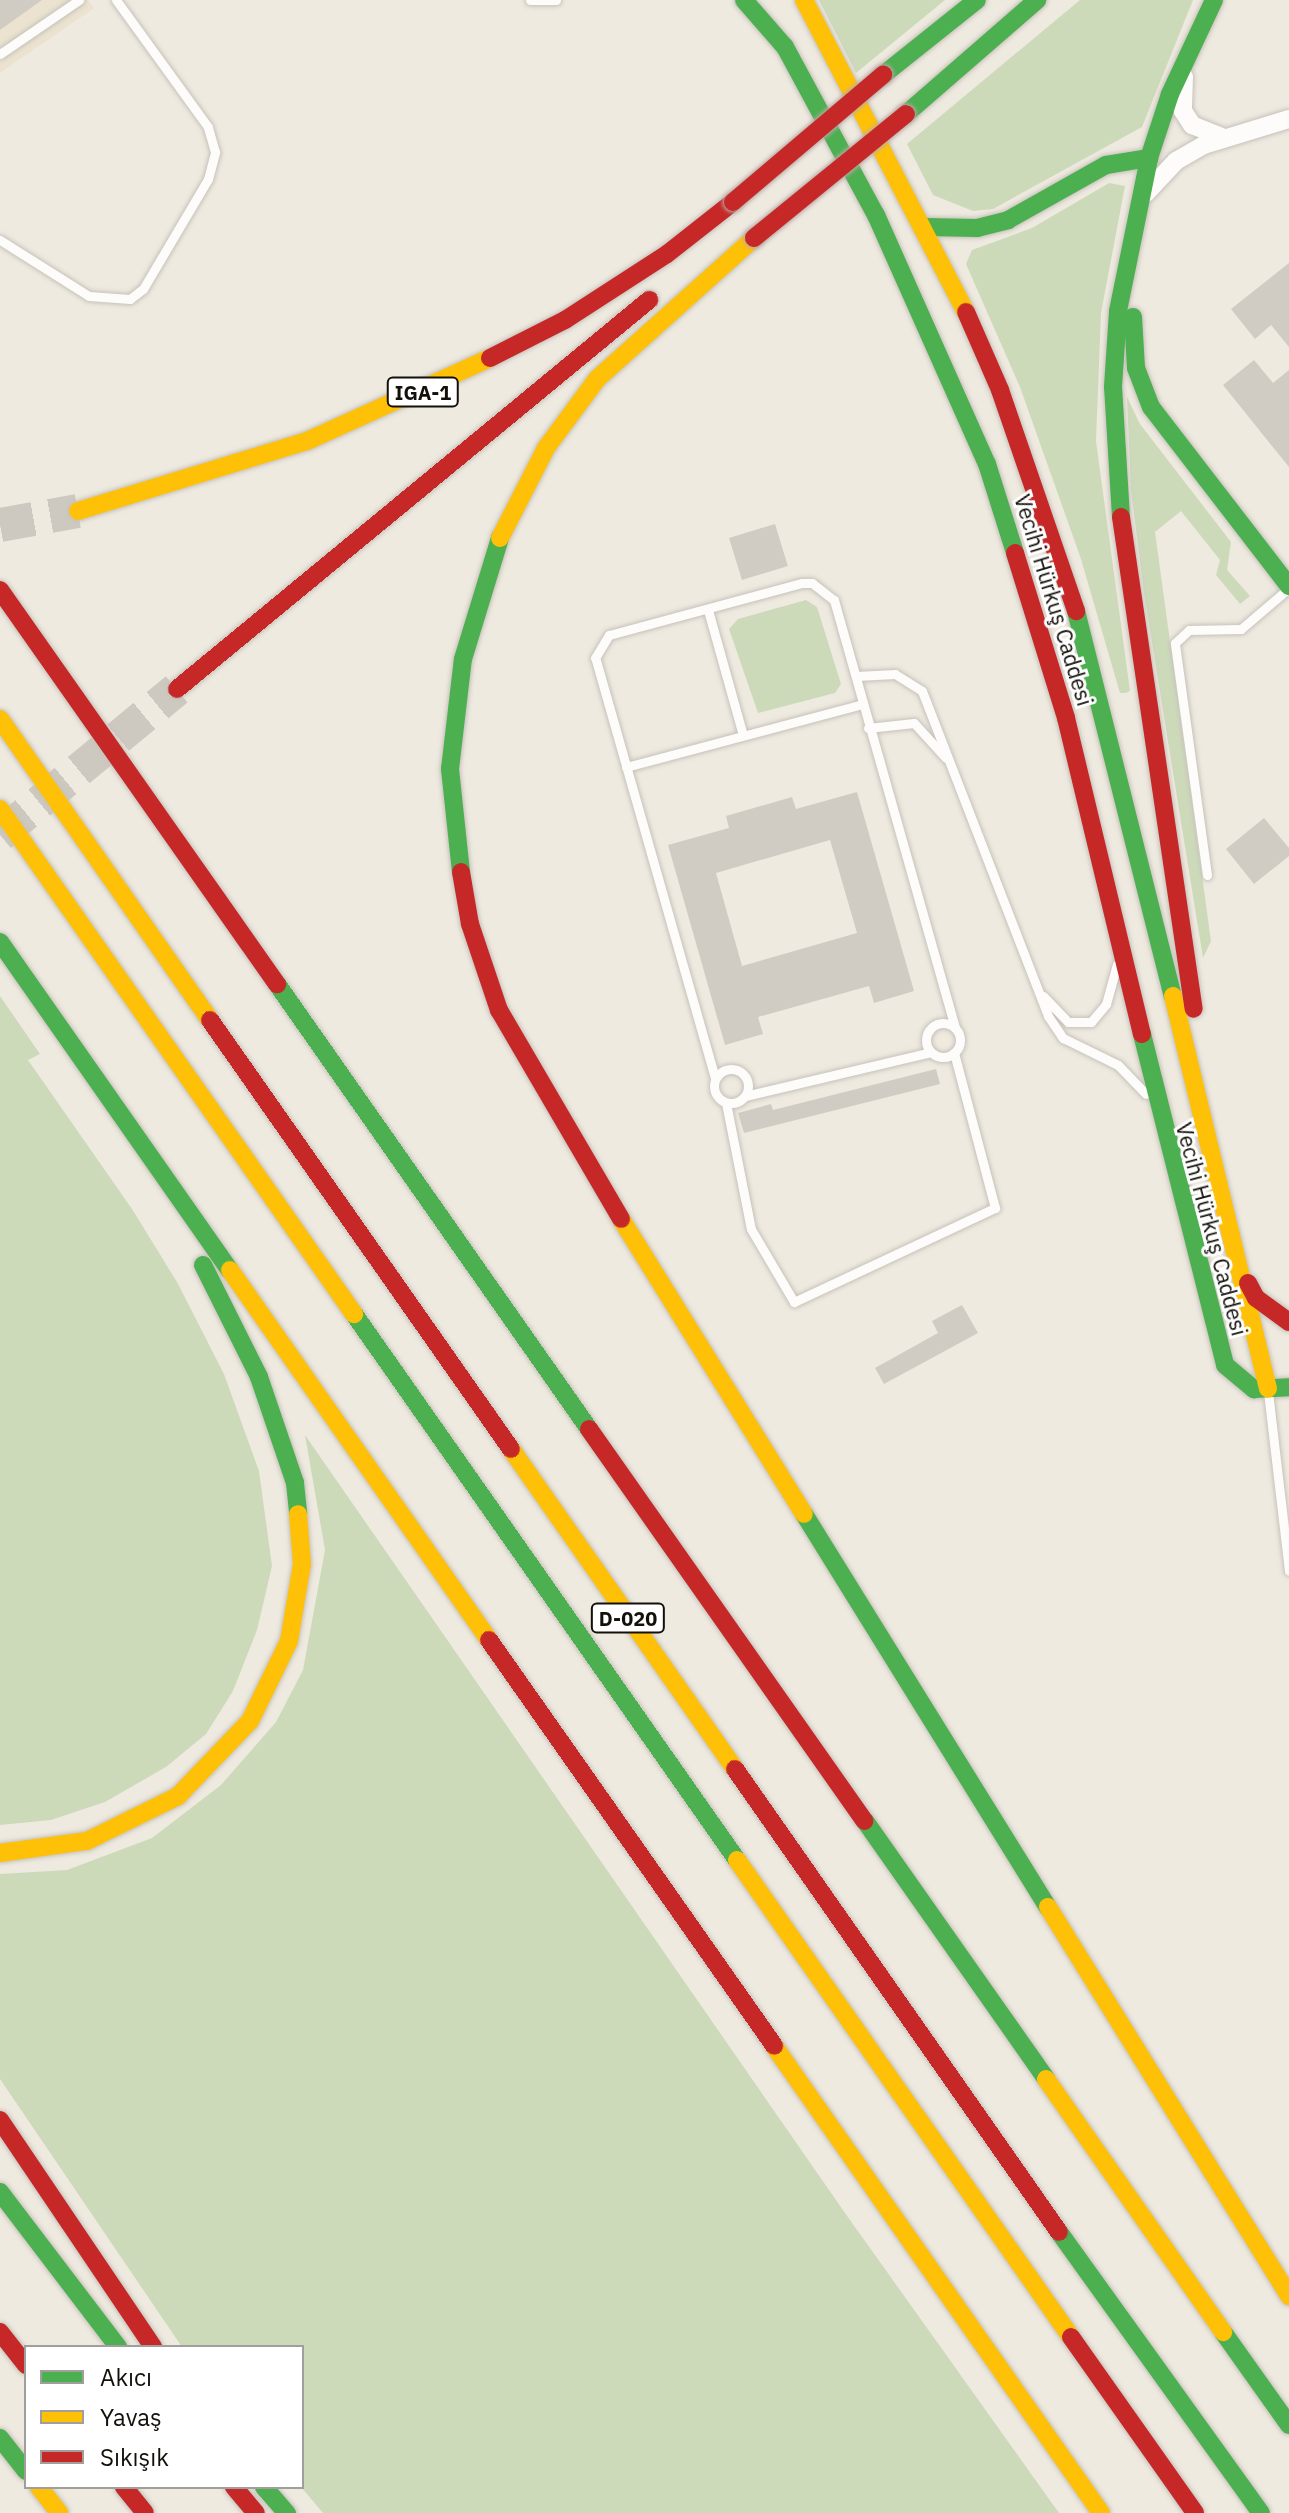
<!DOCTYPE html>
<meta charset="utf-8">
<style>
body{margin:0}
#map{position:relative;width:1289px;height:2513px;overflow:hidden;background:#efeae0;font-family:"IBM Plex Sans",sans-serif}
div>[style]{position:absolute}
.built>*{inset:0;background:#ebe3d0}
.green>*{inset:0;background:#cddaba}
.building>*{inset:0;background:#d0ccc3;transform-origin:0 0}
.highway-tunnel>*{height:34px;margin-top:-17px;transform-origin:0;background:repeating-linear-gradient(90deg,#cec9c0 0 34px,transparent 0 51px)}
.roads{filter:drop-shadow(0 0 2px #c6c2ba) drop-shadow(0 0 2px #c6c2ba)}
.lane>*{height:9px;margin:-4.5px;padding:0 4.5px;transform-origin:4.5px;border-radius:4.5px;background:#fdfcfa}
.lane>.ring{margin:-4.5px;padding:0;box-sizing:content-box;background:none;border:9px solid #fdfcfa;border-radius:50%}
.street>*{height:18px;margin:-9px;padding:0 9px;transform-origin:9px;border-radius:9px;background:#fdfcfa}
.fast>*{height:18px;margin:-9px;padding:0 9px;transform-origin:9px;border-radius:9px;background:#4caf50}
.slow>*{height:18px;margin:-9px;padding:0 9px;transform-origin:9px;border-radius:9px;background:#ffc107}
.jam>*{height:18px;margin:-9px;padding:0 9px;transform-origin:9px;border-radius:9px;background:#c62828}
.bridges{filter:drop-shadow(0 0 2px #b9a9a6) drop-shadow(0 0 2px #b9a9a6)}
.jam-bridge>*{height:18px;margin:-9px;padding:0 9px;transform-origin:9px;border-radius:9px;background:#c62828}
span{translate:-50% -50%;white-space:nowrap;text-align:center;line-height:1.15;-webkit-text-stroke:6px #fff;paint-order:stroke}
.shield-label span{padding:2px 6px;background:#fff;border:2px solid;border-radius:6px;-webkit-text-stroke-width:0}
.shield-label{font-size:20px;color:#13100a;font-weight:700}
.street-label{font-size:22px;color:#13100a}
.legend{position:absolute;left:24px;top:2345px;width:280px;height:144px;box-sizing:border-box;background:#fff;border:2px solid #a19f9d;margin:0;padding:10px 14px;list-style:none;font-size:24px;color:#13100a}
.legend li{display:flex;align-items:center;gap:16px;height:40px}
.legend b{width:40px;border:2px solid #a19f9d}
</style>
<div id="map">
<div class="built">
<i style="clip-path:polygon(0 0,88px 0,94px 8px,0 73px)"></i>
</div>
<div class="green">
<i style="clip-path:polygon(819px 0,945px 0,856px 73px)"></i>
<i style="clip-path:polygon(1080px 0,1193px 0,1142px 127px,993px 209px,973px 211px,933px 195px,907px 144px)"></i>
<i style="clip-path:polygon(1109px 183px,1125px 186px,1101px 313px,1096px 441px,1130px 691px,1126px 693px,1120px 693px,1081px 559px,1020px 387px,966px 264px,972px 250px,1032px 228px)"></i>
<i style="clip-path:polygon(1127px 397px,1140px 424px,1231px 542px,1227px 570px,1250px 596px,1240px 604px,1216px 575px,1220px 560px,1181px 511px,1155px 532px,1211px 941px,1203px 958px,1144px 593px,1131px 490px)"></i>
<i style="clip-path:polygon(806px 600px,817px 607px,841px 684px,835px 693px,758px 713px,729px 629px,738px 619px)"></i>
<i style="clip-path:polygon(0 996px,40px 1054px,28px 1060px,132px 1209px,177px 1282px,224px 1374px,259px 1471px,272px 1566px,257px 1630px,233px 1691px,206px 1734px,166px 1767px,105px 1802px,51px 1820px,0 1825px)"></i>
<i style="clip-path:polygon(305px 1435px,845px 2213px,1059px 2513px,323px 2513px,301px 2487px,302px 2347px,182px 2347px,0 2079px,0 1874px,67px 1870px,152px 1838px,221px 1785px,276px 1722px,303px 1670px,325px 1550px)"></i>
</div>
<div class="building">
<i style="clip-path:polygon(0 0,42px 0,0 30px)"></i>
<i style="clip-path:polygon(1289px 263px,1289px 347px,1271px 325px,1255px 339px,1231px 309px)"></i>
<i style="clip-path:polygon(1254px 360px,1273px 383px,1289px 370px,1289px 467px,1223px 385px)"></i>
<i style="left:775px;top:524px;width:44px;height:48px;rotate:73deg"></i>
<i style="clip-path:polygon(evenodd,857px 792px,914px 991px,874px 1003px,869px 986px,758px 1017px,763px 1034px,725px 1045px,668px 845px,729px 828px,726px 816px,792px 797px,796px 809px,857px 792px,830px 840px,857px 933px,742px 966px,716px 873px,830px 840px)"></i>
<i style="clip-path:polygon(1264px 818px,1289px 848px,1289px 856px,1254px 884px,1226px 849px)"></i>
<i style="clip-path:polygon(936px 1069px,940px 1084px,744px 1133px,738px 1113px,771px 1104px,773px 1110px)"></i>
<i style="clip-path:polygon(962px 1305px,978px 1333px,884px 1384px,875px 1368px,938px 1333px,932px 1321px)"></i>
</div>
<div class="highway-tunnel">
<i style="left:0;top:525px;width:79px;rotate:-10.2deg"></i>
<i style="left:0;top:835px;width:229px;rotate:-39.5deg"></i>
</div>
<div class="roads">
<div class="lane">
<i style="left:530px;top:0;width:26px"></i>
<i style="left:0;top:54px;width:96px;rotate:-34.4deg"></i>
<i style="left:0;top:240px;width:105px;rotate:32.2deg"></i>
<i style="left:89px;top:296px;width:41px;rotate:4.2deg"></i>
<i style="left:130px;top:299px;width:16px;rotate:-38deg"></i>
<i style="left:143px;top:289px;width:128px;rotate:-59.4deg"></i>
<i style="left:208px;top:179px;width:28px;rotate:-75deg"></i>
<i style="left:215px;top:152px;width:26px;rotate:-106deg"></i>
<i style="left:208px;top:127px;width:157px;rotate:-125.9deg"></i>
<i style="left:708px;top:610px;width:127px;rotate:74.4deg"></i>
<i style="left:856px;top:676px;width:39px;rotate:-3deg"></i>
<i style="left:895px;top:674px;width:32px;rotate:32deg"></i>
<i style="left:922px;top:691px;width:349px;rotate:68.8deg"></i>
<i style="left:1048px;top:1016px;width:27px;rotate:56deg"></i>
<i style="left:1063px;top:1038px;width:61px;rotate:26.1deg"></i>
<i style="left:1118px;top:1065px;width:40px;rotate:46deg"></i>
<i style="left:868px;top:728px;width:46px;rotate:-6.2deg"></i>
<i style="left:914px;top:723px;width:47px;rotate:47.6deg"></i>
<i style="left:626px;top:767px;width:245px;rotate:-14.9deg"></i>
<i style="left:1207px;top:875px;width:234px;rotate:-97.9deg"></i>
<i style="left:1175px;top:643px;width:19px;rotate:-43deg"></i>
<i style="left:1189px;top:630px;width:52px;rotate:-1.1deg"></i>
<i style="left:1241px;top:629px;width:63px;rotate:-40.5deg"></i>
<i style="left:1043px;top:996px;width:36px;rotate:46deg"></i>
<i style="left:1068px;top:1022px;width:23px"></i>
<i style="left:1091px;top:1022px;width:23px;rotate:-50deg"></i>
<i style="left:1106px;top:1004px;width:41px;rotate:-74.6deg"></i>
<i class="ring" style="left:926px;top:1023px;width:25px;height:25px"></i>
<i class="ring" style="left:714px;top:1069px;width:25px;height:25px"></i>
<i style="left:715px;top:1078px;width:437px;rotate:-105.9deg"></i>
<i style="left:595px;top:658px;width:27px;rotate:-59deg"></i>
<i style="left:609px;top:635px;width:200px;rotate:-15.1deg"></i>
<i style="left:802px;top:583px;width:10px"></i>
<i style="left:812px;top:583px;width:28px;rotate:38deg"></i>
<i style="left:834px;top:600px;width:444px;rotate:74.2deg"></i>
<i style="left:745px;top:1096px;width:191px;rotate:-13.3deg"></i>
<i style="left:726px;top:1103px;width:128px;rotate:78.8deg"></i>
<i style="left:751px;top:1229px;width:85px;rotate:59.5deg"></i>
<i style="left:794px;top:1302px;width:222px;rotate:-25.1deg"></i>
<i style="left:995px;top:1208px;width:160px;rotate:-104.8deg"></i>
<i style="left:1268px;top:1392px;width:180px;rotate:83.3deg"></i>
</div>
<div class="street">
<i style="left:1184px;top:77px;width:34px;rotate:92deg"></i>
<i style="left:1183px;top:111px;width:17px;rotate:57deg"></i>
<i style="left:1192px;top:125px;width:35px;rotate:22deg"></i>
<i style="left:1146px;top:193px;width:44px;rotate:-46.8deg"></i>
<i style="left:1176px;top:161px;width:32px;rotate:-30deg"></i>
<i style="left:1204px;top:145px;width:89px;rotate:-17deg"></i>
</div>
<div class="fast">
<i style="left:744px;top:0;width:62px;rotate:48.9deg"></i>
<i style="left:785px;top:47px;width:191px;rotate:61.6deg"></i>
<i style="left:876px;top:215px;width:273px;rotate:66deg"></i>
<i style="left:987px;top:464px;width:93px;rotate:72.5deg"></i>
<i style="left:883px;top:75px;width:120px;rotate:-38.6deg"></i>
<i style="left:906px;top:114px;width:174px;rotate:-41deg"></i>
<i style="left:925px;top:227px;width:52px;rotate:1.1deg"></i>
<i style="left:977px;top:228px;width:32px;rotate:-14deg"></i>
<i style="left:1008px;top:220px;width:112px;rotate:-29.3deg"></i>
<i style="left:1106px;top:165px;width:44px;rotate:-9.2deg"></i>
<i style="left:1133px;top:317px;width:51px;rotate:86.6deg"></i>
<i style="left:1136px;top:368px;width:42px;rotate:69deg"></i>
<i style="left:1151px;top:407px;width:226px;rotate:52.4deg"></i>
<i style="left:1121px;top:517px;width:130px;rotate:-93.5deg"></i>
<i style="left:1113px;top:387px;width:76px;rotate:-86.2deg"></i>
<i style="left:1118px;top:311px;width:156px;rotate:-78.5deg"></i>
<i style="left:1149px;top:158px;width:67px;rotate:-71.8deg"></i>
<i style="left:1170px;top:94px;width:104px;rotate:-64.9deg"></i>
<i style="left:1076px;top:611px;width:397px;rotate:75.9deg"></i>
<i style="left:461px;top:872px;width:104px;rotate:-96.1deg"></i>
<i style="left:450px;top:769px;width:111px;rotate:-83.3deg"></i>
<i style="left:463px;top:659px;width:127px;rotate:-73deg"></i>
<i style="left:0;top:942px;width:401px;rotate:55deg"></i>
<i style="left:277px;top:984px;width:543px;rotate:54.96deg"></i>
<i style="left:1142px;top:1034px;width:341px;rotate:75.9deg"></i>
<i style="left:1225px;top:1365px;width:38px;rotate:40deg"></i>
<i style="left:1254px;top:1389px;width:35px;rotate:-3deg"></i>
<i style="left:203px;top:1265px;width:125px;rotate:63.4deg"></i>
<i style="left:259px;top:1377px;width:112px;rotate:71.2deg"></i>
<i style="left:295px;top:1483px;width:31px;rotate:84deg"></i>
<i style="left:354px;top:1314px;width:667px;rotate:54.95deg"></i>
<i style="left:804px;top:1514px;width:463px;rotate:58.2deg"></i>
<i style="left:865px;top:1821px;width:315px;rotate:54.9deg"></i>
<i style="left:0;top:2192px;width:195px;rotate:52.7deg"></i>
<i style="left:1059px;top:2232px;width:346px;rotate:54.3deg"></i>
<i style="left:1223px;top:2332px;width:114px;rotate:54.6deg"></i>
<i style="left:0;top:2438px;width:42px;rotate:51.8deg"></i>
<i style="left:264px;top:2487px;width:35px;rotate:49deg"></i>
</div>
<div class="slow">
<i style="left:804px;top:0;width:352px;rotate:62.6deg"></i>
<i style="left:78px;top:511px;width:239px;rotate:-17deg"></i>
<i style="left:307px;top:441px;width:201px;rotate:-24.4deg"></i>
<i style="left:500px;top:538px;width:101px;rotate:-62.9deg"></i>
<i style="left:546px;top:448px;width:86px;rotate:-53.5deg"></i>
<i style="left:597px;top:379px;width:211px;rotate:-41.9deg"></i>
<i style="left:0;top:719px;width:367px;rotate:55.1deg"></i>
<i style="left:0;top:809px;width:617px;rotate:54.97deg"></i>
<i style="left:1173px;top:996px;width:404px;rotate:76.4deg"></i>
<i style="left:621px;top:1219px;width:347px;rotate:58.2deg"></i>
<i style="left:230px;top:1270px;width:452px;rotate:55deg"></i>
<i style="left:511px;top:1449px;width:391px;rotate:55deg"></i>
<i style="left:0;top:1853px;width:88px;rotate:-7.9deg"></i>
<i style="left:87px;top:1841px;width:102px;rotate:-26.3deg"></i>
<i style="left:178px;top:1796px;width:104px;rotate:-46.2deg"></i>
<i style="left:250px;top:1721px;width:89px;rotate:-64deg"></i>
<i style="left:289px;top:1641px;width:78px;rotate:-80.4deg"></i>
<i style="left:302px;top:1564px;width:50px;rotate:-94.6deg"></i>
<i style="left:737px;top:1860px;width:582px;rotate:55deg"></i>
<i style="left:1048px;top:1907px;width:458px;rotate:58.2deg"></i>
<i style="left:774px;top:2046px;width:570px;rotate:55deg"></i>
<i style="left:1046px;top:2079px;width:309px;rotate:55deg"></i>
<i style="left:39px;top:2487px;width:33px;rotate:52deg"></i>
</div>
<div class="jam">
<i style="left:966px;top:312px;width:85px;rotate:66.4deg"></i>
<i style="left:1000px;top:390px;width:234px;rotate:71deg"></i>
<i style="left:490px;top:358px;width:84px;rotate:-26.9deg"></i>
<i style="left:565px;top:320px;width:121px;rotate:-32.9deg"></i>
<i style="left:667px;top:254px;width:84px;rotate:-38.2deg"></i>
<i style="left:1121px;top:517px;width:497px;rotate:81.6deg"></i>
<i style="left:1015px;top:553px;width:173px;rotate:72.8deg"></i>
<i style="left:1066px;top:718px;width:325px;rotate:76.5deg"></i>
<i style="left:0;top:590px;width:482px;rotate:54.9deg"></i>
<i style="left:177px;top:689px;width:612px;rotate:-39.49deg"></i>
<i style="left:461px;top:872px;width:53px;rotate:80.2deg"></i>
<i style="left:470px;top:924px;width:91px;rotate:71.4deg"></i>
<i style="left:499px;top:1010px;width:242px;rotate:59.7deg"></i>
<i style="left:210px;top:1020px;width:524px;rotate:54.95deg"></i>
<i style="left:1248px;top:1283px;width:17px;rotate:62deg"></i>
<i style="left:1256px;top:1298px;width:41px;rotate:36deg"></i>
<i style="left:589px;top:1429px;width:479px;rotate:54.9deg"></i>
<i style="left:489px;top:1640px;width:496px;rotate:54.9deg"></i>
<i style="left:735px;top:1769px;width:565px;rotate:55.02deg"></i>
<i style="left:0;top:2120px;width:274px;rotate:56deg"></i>
<i style="left:0;top:2332px;width:42px;rotate:51.8deg"></i>
<i style="left:1071px;top:2337px;width:215px;rotate:54.8deg"></i>
<i style="left:124px;top:2487px;width:33px;rotate:51deg"></i>
<i style="left:234px;top:2487px;width:34px;rotate:50deg"></i>
</div>
</div>
<div class="bridges">
<div class="jam-bridge">
<i style="left:733px;top:202px;width:197px;rotate:-40.3deg"></i>
<i style="left:754px;top:238px;width:196px;rotate:-39.2deg"></i>
</div>
</div>
<div class="shield-label">
<span style="left:423px;top:392px">IGA-1</span>
<span style="left:628px;top:1618px">D-020</span>
</div>
<div class="street-label">
<span style="left:1054px;top:600px;rotate:73deg">Vecihi Hürkuş Caddesi</span>
<span style="left:1212px;top:1229px;rotate:75deg">Vecihi Hürkuş Caddesi</span>
</div>
<ul class="legend">
<li><b style="height:10px;background:#4caf50"></b>Akıcı</li>
<li><b style="height:10px;background:#ffc107"></b>Yavaş</li>
<li><b style="height:10px;background:#c62828"></b>Sıkışık</li>
</ul>
</div>
